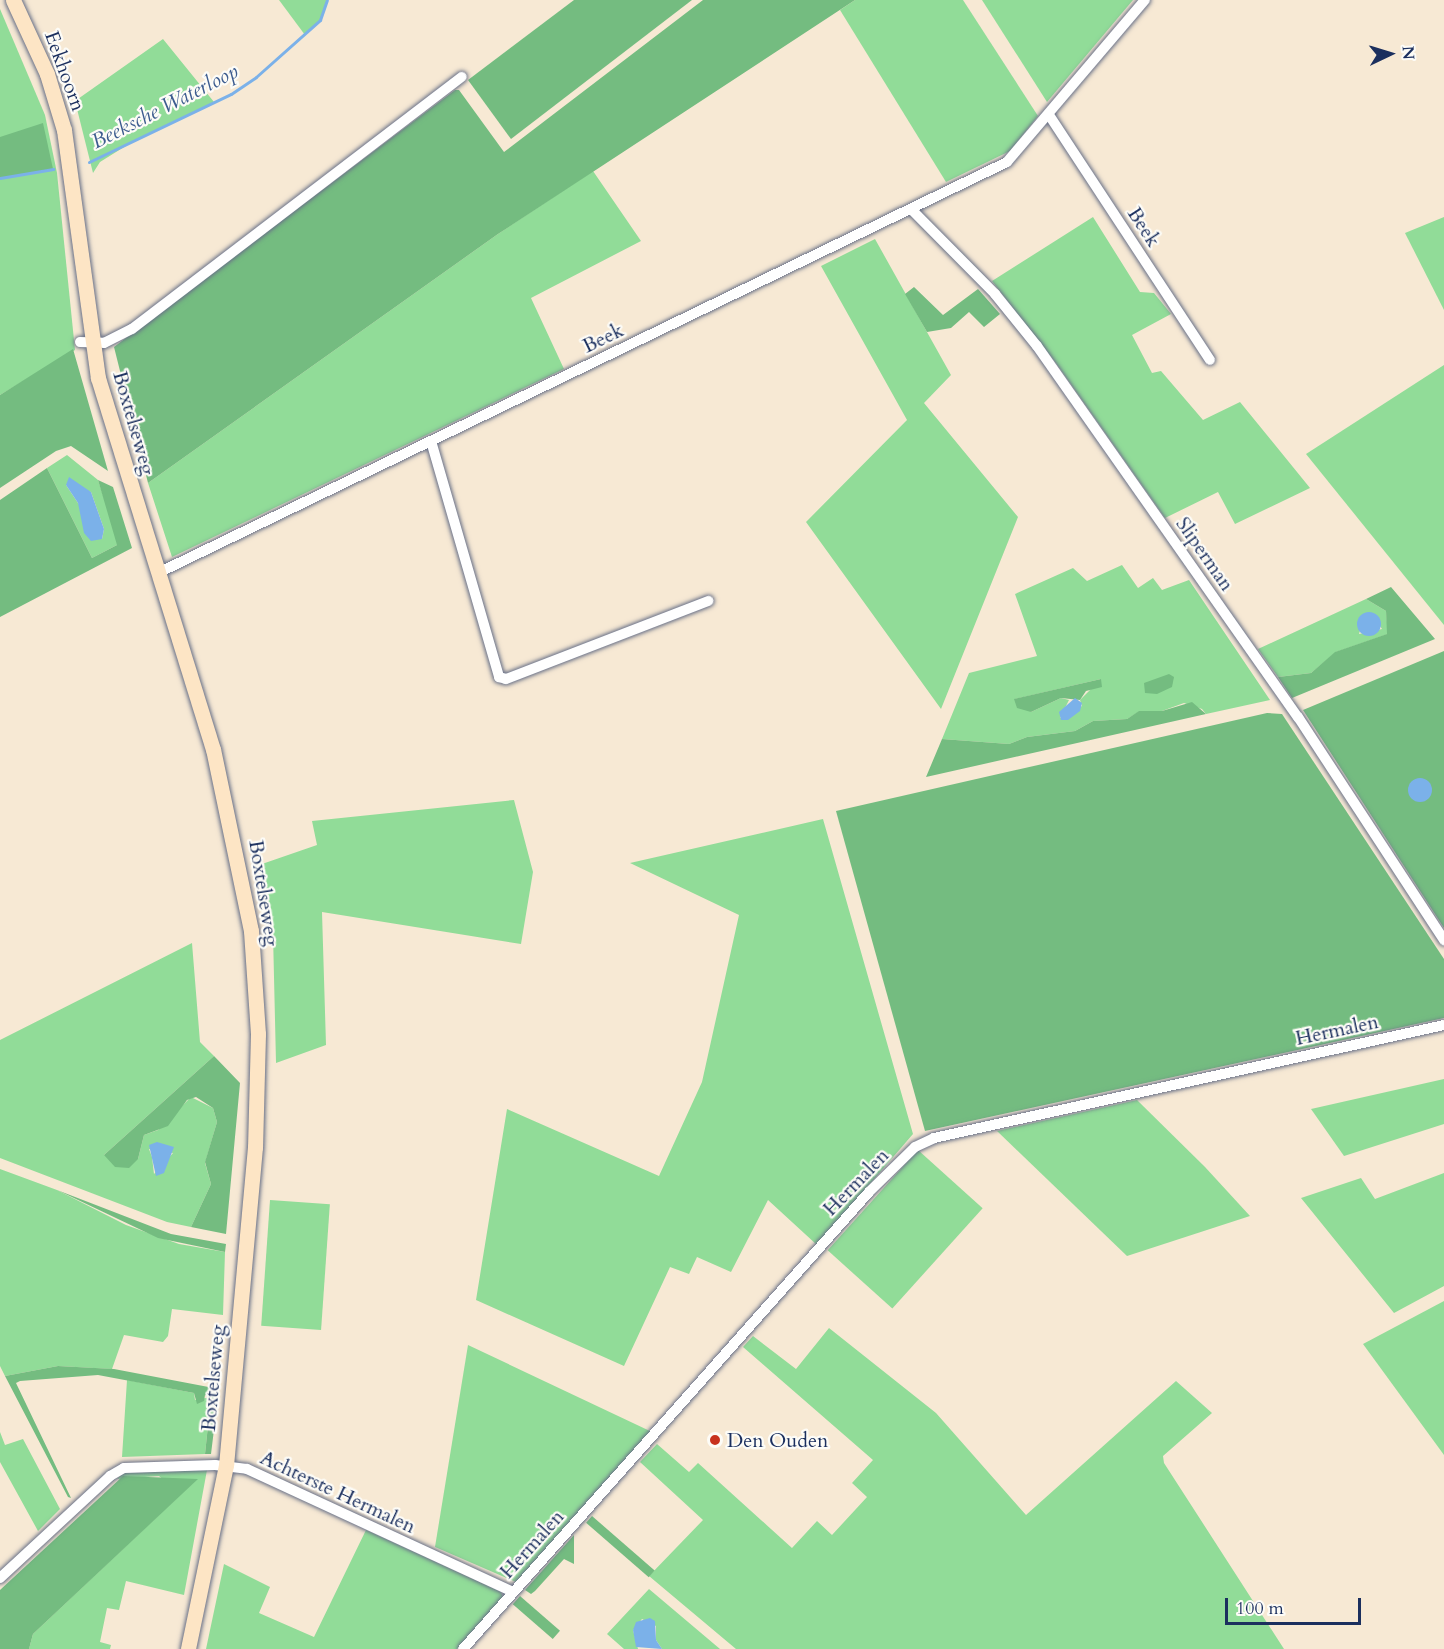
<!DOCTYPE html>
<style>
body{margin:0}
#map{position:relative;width:1444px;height:1649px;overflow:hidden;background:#f7e9d4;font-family:Cardo,serif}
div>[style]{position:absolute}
.green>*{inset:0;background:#91dc98;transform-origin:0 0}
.forest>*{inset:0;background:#74bc80;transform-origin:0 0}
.water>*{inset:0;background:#7bb1e9}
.round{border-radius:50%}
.stream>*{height:3px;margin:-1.5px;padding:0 1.5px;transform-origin:1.5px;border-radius:1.5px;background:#7bb1e9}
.roads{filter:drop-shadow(0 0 2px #687087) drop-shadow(0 0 2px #687087)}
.street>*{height:10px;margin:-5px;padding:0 5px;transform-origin:5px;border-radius:5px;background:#fff}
.secondary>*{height:15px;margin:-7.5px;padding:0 7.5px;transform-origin:7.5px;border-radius:7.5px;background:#fde5c5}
.dots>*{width:16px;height:16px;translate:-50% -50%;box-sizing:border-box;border:3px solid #fdfcf7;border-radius:50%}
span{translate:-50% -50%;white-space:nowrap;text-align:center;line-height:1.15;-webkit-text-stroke:4.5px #fdfcf7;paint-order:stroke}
.street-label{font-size:20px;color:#1b2f5e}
.poi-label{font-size:20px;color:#1b2f5e}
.left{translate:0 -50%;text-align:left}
.water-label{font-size:21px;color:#3d5c8f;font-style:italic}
.north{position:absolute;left:1360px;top:24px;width:60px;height:60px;-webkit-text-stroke:4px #fdfcf7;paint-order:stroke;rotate:86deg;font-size:16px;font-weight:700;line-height:24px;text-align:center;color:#1b2f5e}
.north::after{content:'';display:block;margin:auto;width:21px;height:27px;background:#1b2f5e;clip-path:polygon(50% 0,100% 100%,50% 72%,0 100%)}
.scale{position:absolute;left:1225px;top:1598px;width:136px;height:27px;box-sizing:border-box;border:3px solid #1b2f5e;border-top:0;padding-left:8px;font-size:18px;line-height:21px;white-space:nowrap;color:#1b2f5e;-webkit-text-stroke:4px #fdfcf7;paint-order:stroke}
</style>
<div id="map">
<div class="green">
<i style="clip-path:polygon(279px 0,327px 0,320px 20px,305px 35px)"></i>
<i style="clip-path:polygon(855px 0,963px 0,1038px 116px,1010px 151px,946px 182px,840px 10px)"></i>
<i style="clip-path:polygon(982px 0,1133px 0,1047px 102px)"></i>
<i style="clip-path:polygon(0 9px,45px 115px,57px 173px,75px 350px,0 395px)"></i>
<i style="clip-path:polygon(163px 39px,214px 102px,137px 139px,100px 162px,93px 173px,75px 101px)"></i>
<i style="clip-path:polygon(593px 171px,641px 241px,531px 298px,564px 369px,172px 557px,148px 483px,498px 234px)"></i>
<i style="clip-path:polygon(1093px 217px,1140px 292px,1154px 293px,1171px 314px,1132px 335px,1152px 373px,1161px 371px,1203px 420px,1240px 402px,1310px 488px,1235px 524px,1218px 492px,1165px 518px,1056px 363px,992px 281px)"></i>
<i style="clip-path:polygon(1444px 217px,1444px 310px,1405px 233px)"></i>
<i style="clip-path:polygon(875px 239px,951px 375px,924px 403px,1018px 517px,941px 709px,806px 522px,907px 420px,821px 266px)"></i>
<i style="clip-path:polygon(1444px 365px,1444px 625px,1306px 454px)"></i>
<i style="clip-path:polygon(evenodd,67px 455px,98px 480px,118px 541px,117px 545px,92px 558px,47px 468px,67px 455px,66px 485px,91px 492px,104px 529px,102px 539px,66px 485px)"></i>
<i style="clip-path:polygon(evenodd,1122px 565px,1138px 588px,1153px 578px,1162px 590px,1189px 580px,1270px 700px,1206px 714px,1202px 709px,1184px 703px,1162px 711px,1140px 711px,1127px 719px,1093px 721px,1075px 731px,1027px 737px,1009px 744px,942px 739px,969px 673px,1037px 656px,1015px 594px,1073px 568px,1087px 581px,1122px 565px,1101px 679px,1080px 700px,1082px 706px,1060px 718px,1069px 700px,1061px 698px,1031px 712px,1015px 699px,1101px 679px)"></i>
<i style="clip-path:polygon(evenodd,1366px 599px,1386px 611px,1388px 634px,1336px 652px,1311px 673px,1278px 677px,1258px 649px,1366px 599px,1371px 613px,1382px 629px,1359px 634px,1365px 614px,1371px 613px)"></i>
<i style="clip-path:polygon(514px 800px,533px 872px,521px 944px,322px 912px,326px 1045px,276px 1063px,273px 934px,262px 864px,317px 845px,312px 821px)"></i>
<i style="clip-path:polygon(823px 819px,913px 1134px,817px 1245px,768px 1200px,731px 1272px,697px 1257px,689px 1274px,670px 1267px,624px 1366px,476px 1300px,507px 1109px,659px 1176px,702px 1082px,739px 915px,630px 863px)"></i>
<i style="clip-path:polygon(evenodd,192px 943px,200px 1042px,214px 1056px,104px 1155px,138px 1159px,144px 1135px,158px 1130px,191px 1097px,213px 1108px,217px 1122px,205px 1163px,211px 1184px,191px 1227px,167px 1222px,0 1158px,0 1040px,192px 943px,149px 1149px,173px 1153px,154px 1174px,152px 1157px,149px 1149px)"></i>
<i style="clip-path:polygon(1444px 1079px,1444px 1124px,1344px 1156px,1311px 1109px)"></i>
<i style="clip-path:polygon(1137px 1100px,1205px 1167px,1250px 1216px,1127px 1256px,997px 1131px)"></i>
<i style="left:918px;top:1150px;width:87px;height:135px;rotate:42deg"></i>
<i style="clip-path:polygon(0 1169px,57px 1190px,126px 1225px,179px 1244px,225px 1252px,223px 1315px,172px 1309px,168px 1336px,163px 1342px,124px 1335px,112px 1369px,58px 1366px,5px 1376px,0 1366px)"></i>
<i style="clip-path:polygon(1444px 1173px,1444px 1286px,1394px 1313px,1301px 1198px,1361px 1178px,1375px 1199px)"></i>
<i style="left:270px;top:1200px;width:60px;height:126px;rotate:4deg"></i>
<i style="clip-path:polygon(1444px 1301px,1444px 1455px,1363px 1344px)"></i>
<i style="clip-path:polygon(829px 1328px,936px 1413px,1026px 1515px,1176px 1381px,1212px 1413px,1163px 1456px,1164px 1463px,1284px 1649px,736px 1649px,649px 1576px,703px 1520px,640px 1462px,657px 1444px,689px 1472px,698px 1463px,792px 1548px,817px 1521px,832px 1535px,867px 1497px,852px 1483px,873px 1460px,743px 1347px,753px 1336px,796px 1369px)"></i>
<i style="clip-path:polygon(468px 1345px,652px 1432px,516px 1582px,435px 1547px)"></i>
<i style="clip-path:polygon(127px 1380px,194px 1393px,195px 1400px,211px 1397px,205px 1454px,122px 1457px)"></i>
<i style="clip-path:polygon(0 1432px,5px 1445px,23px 1439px,60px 1509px,38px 1531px,0 1462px)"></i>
<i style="clip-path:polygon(207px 1470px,184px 1595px,126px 1581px,119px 1610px,107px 1608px,100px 1642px,111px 1645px,110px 1649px,29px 1649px,33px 1634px,197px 1479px,165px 1481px,159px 1476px,117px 1479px,123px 1473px)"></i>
<i style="clip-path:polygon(366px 1530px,501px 1592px,503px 1598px,457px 1649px,206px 1649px,224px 1564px,270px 1587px,259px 1613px,314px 1637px)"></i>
<i style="clip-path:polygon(649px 1589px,720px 1649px,662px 1649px,656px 1640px,656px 1626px,642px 1619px,633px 1630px,638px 1649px,624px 1649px,607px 1634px)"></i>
</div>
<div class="forest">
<i style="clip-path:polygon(574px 0,692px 0,511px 139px,468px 80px)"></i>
<i style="clip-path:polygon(703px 0,855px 0,498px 234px,148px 483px,114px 347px,455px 90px,459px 90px,504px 152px)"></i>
<i style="clip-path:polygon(43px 123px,53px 169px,0 178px,0 137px)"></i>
<i style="clip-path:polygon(914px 287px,943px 315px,978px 289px,1000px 314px,984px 327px,969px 312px,951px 328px,927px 332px,905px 294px)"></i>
<i style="clip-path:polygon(73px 349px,108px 471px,71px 446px,56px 451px,0 488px,0 395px)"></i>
<i style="clip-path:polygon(47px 468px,92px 558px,117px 545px,98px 480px,113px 487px,132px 548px,0 617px,0 500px)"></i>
<i style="clip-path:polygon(1391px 587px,1435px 639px,1292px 698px,1278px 677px,1311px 673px,1335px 652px,1387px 634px,1386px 611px,1366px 599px)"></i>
<i style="clip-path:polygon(1444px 651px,1444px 928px,1303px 710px)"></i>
<i style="clip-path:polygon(1169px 674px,1174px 677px,1172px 687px,1157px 694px,1145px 693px,1144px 683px)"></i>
<i style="clip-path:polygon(1101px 679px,1102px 687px,1086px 691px,1080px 700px,1061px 698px,1031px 712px,1017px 708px,1014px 699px)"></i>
<i style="clip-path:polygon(1192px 702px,1206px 714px,926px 777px,942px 739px,1009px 744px,1027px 737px,1075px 731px,1093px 721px,1127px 719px,1139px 711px,1162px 711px)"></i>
<i style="clip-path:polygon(1267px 713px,1282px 714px,1444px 959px,1444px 1018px,925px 1131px,836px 811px)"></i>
<i style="clip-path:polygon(214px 1056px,240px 1083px,226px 1234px,191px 1227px,211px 1184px,205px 1162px,217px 1122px,213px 1108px,196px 1097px,187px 1100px,168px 1126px,144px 1135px,138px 1159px,129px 1168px,115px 1167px,104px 1155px)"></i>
<i style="clip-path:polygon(57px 1190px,171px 1234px,226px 1244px,225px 1252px,158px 1238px)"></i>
<i style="clip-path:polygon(58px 1366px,114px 1369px,219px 1389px,211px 1454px,205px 1454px,211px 1397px,205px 1395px,204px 1401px,197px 1404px,194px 1393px,98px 1375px,20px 1381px,16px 1383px,71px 1498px,68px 1497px,5px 1376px)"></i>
<i style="clip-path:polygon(123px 1476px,198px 1479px,33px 1634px,29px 1649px,0 1649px,0 1590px)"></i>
<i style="left:592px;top:1516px;width:83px;height:9px;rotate:41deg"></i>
<i style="clip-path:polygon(574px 1535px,574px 1564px,564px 1559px,535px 1591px,531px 1594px,525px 1590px)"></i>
<i style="left:520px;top:1596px;width:53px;height:11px;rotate:41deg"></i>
</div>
<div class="water">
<i style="clip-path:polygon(69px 477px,91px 492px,104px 529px,102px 539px,91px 541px,84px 533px,78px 503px,66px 485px)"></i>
<i class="round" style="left:1357px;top:612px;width:24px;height:24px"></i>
<i style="clip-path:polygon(1075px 698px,1082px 703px,1080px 711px,1068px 720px,1061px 720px,1059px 712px)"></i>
<i class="round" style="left:1408px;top:778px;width:24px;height:24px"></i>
<i style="clip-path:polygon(157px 1142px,174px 1147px,164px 1173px,156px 1176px,149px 1145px)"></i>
<i style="clip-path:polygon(650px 1618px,655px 1621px,656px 1640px,662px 1649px,636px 1647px,633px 1630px,636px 1622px)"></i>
</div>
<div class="stream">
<i style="left:89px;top:162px;width:157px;rotate:-25.6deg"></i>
<i style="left:231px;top:94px;width:30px;rotate:-34deg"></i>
<i style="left:256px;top:77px;width:86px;rotate:-41.7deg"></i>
<i style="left:320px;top:20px;width:21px;rotate:-71deg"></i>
<i style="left:0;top:178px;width:54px;rotate:-9.6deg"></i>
</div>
<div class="roads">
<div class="street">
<i style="left:1049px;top:115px;width:293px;rotate:56.7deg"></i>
<i style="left:911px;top:209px;width:120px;rotate:45.3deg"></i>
<i style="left:995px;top:294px;width:67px;rotate:51.1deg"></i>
<i style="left:1037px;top:346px;width:454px;rotate:54.9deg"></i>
<i style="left:1298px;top:717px;width:267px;rotate:56.8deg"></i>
<i style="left:80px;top:342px;width:24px;rotate:2deg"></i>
<i style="left:104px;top:343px;width:31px;rotate:-27deg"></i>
<i style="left:132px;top:329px;width:415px;rotate:-37.4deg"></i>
<i style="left:431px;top:441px;width:246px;rotate:73.9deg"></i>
<i style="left:499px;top:677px;width:7px;rotate:16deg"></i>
<i style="left:506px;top:679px;width:217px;rotate:-21.1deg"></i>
<i style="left:158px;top:573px;width:943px;rotate:-25.83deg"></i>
<i style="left:1007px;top:162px;width:213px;rotate:-49.6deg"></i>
<i style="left:0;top:1578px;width:150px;rotate:-42.8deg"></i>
<i style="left:110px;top:1476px;width:16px;rotate:-30deg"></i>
<i style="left:124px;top:1468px;width:91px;rotate:-1.9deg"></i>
<i style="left:215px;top:1465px;width:32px;rotate:7deg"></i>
<i style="left:247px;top:1469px;width:293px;rotate:24.8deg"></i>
<i style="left:463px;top:1649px;width:611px;rotate:-48.38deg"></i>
<i style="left:869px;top:1192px;width:64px;rotate:-44.4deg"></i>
<i style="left:915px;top:1147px;width:21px;rotate:-25deg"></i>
<i style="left:934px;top:1138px;width:522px;rotate:-12.49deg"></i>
</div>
<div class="secondary">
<i style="left:13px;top:0;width:81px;rotate:65.3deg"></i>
<i style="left:47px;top:74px;width:59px;rotate:73.1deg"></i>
<i style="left:64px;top:130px;width:250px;rotate:82.2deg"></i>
<i style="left:98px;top:378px;width:388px;rotate:72.8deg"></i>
<i style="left:213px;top:749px;width:186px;rotate:78.2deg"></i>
<i style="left:251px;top:931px;width:103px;rotate:86.1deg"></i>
<i style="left:258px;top:1034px;width:113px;rotate:91.5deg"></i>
<i style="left:255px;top:1147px;width:319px;rotate:95.2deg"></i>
<i style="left:226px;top:1465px;width:188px;rotate:101.7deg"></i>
</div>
</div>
<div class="dots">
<i style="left:715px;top:1440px;background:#c8321e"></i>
</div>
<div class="street-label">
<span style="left:65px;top:71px;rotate:70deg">Eekhoorn</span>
<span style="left:1144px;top:227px;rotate:57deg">Beek</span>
<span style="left:603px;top:338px;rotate:-26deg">Beek</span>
<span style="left:134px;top:423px;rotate:74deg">Boxtelseweg</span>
<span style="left:1205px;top:554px;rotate:55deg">Sliperman</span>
<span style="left:264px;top:893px;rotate:81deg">Boxtelseweg</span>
<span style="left:1337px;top:1030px;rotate:-12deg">Hermalen</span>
<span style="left:856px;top:1182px;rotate:-46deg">Hermalen</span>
<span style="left:213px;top:1378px;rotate:-85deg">Boxtelseweg</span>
<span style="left:338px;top:1492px;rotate:25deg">Achterste Hermalen</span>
<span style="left:532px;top:1544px;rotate:-48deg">Hermalen</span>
</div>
<div class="poi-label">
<span class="left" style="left:727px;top:1440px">Den Ouden</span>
</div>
<div class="water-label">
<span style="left:165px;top:107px;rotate:-27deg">Beeksche Waterloop</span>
</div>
<div class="north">N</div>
<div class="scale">100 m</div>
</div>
